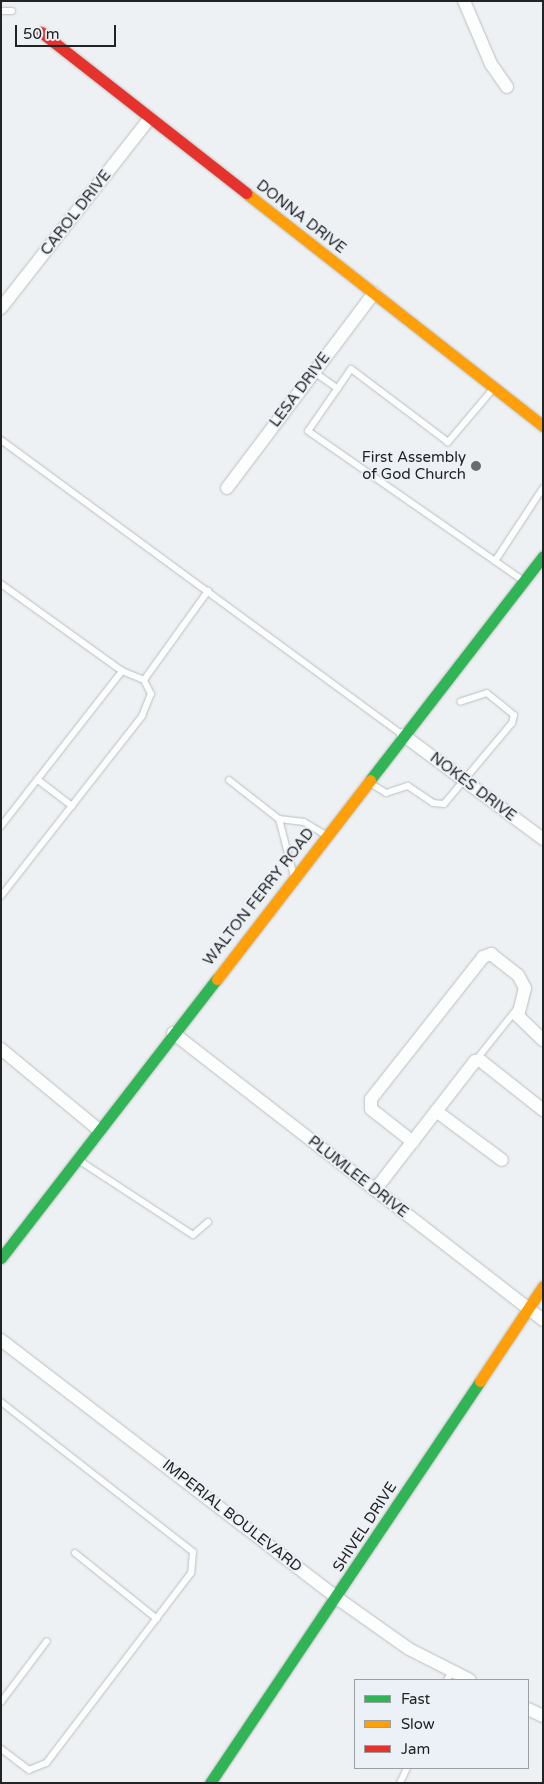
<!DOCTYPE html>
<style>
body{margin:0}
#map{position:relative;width:544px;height:1784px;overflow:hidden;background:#eef1f3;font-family:"Varela Round",sans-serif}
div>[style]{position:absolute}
.roads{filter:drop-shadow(0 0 1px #bbbebf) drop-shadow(0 0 1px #bbbebf)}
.lane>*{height:6px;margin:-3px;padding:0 3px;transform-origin:3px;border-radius:3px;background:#fcfdfd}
.street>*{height:12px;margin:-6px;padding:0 6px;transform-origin:6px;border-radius:6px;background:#fcfdfd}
.fast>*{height:11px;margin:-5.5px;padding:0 5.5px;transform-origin:5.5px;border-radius:5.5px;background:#30b455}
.slow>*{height:11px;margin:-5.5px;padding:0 5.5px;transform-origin:5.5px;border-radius:5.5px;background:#ff9f0a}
.jam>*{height:11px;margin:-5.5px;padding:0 5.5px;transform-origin:5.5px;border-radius:5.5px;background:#e5322d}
.dots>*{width:14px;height:14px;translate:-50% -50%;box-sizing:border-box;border:2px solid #ebf1f6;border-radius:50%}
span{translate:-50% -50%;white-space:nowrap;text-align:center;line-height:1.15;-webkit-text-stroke:4px #ebf1f6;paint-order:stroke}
.street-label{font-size:15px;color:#212325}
.poi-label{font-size:15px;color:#212325}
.right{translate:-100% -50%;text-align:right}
.frame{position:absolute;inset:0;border:2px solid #212325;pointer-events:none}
.legend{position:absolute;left:354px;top:1679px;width:175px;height:90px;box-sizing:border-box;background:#ebf1f6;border:1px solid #9a9fa2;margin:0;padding:6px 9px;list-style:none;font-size:15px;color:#212325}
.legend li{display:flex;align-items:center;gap:10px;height:25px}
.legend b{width:25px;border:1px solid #9a9fa2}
.scale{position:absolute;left:15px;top:25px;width:101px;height:22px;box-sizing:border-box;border:2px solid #212325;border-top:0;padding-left:6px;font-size:15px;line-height:18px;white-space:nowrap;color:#212325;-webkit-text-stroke:4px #ebf1f6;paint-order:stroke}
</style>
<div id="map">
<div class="roads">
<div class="lane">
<i style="left:1px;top:11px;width:11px"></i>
<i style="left:314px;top:372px;width:29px;rotate:35deg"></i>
<i style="left:493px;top:389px;width:70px;rotate:130.3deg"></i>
<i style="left:448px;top:442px;width:121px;rotate:-143deg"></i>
<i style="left:351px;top:369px;width:75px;rotate:124.7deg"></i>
<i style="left:308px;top:431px;width:261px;rotate:34.8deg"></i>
<i style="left:1px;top:440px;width:499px;rotate:36.3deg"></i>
<i style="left:495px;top:561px;width:87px;rotate:-56.7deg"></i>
<i style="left:1px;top:584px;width:149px;rotate:35.7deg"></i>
<i style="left:38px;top:780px;width:43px;rotate:37.4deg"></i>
<i style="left:229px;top:780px;width:63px;rotate:38deg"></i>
<i style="left:279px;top:819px;width:25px;rotate:7deg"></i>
<i style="left:304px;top:822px;width:26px;rotate:31deg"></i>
<i style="left:370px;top:783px;width:19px;rotate:32deg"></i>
<i style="left:386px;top:793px;width:23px;rotate:-18deg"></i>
<i style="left:408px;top:786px;width:30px;rotate:34deg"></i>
<i style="left:433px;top:803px;width:11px;rotate:5deg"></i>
<i style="left:444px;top:804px;width:106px;rotate:-50deg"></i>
<i style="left:512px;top:723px;width:8px;rotate:-76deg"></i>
<i style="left:514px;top:715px;width:35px;rotate:-141deg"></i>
<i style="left:487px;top:693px;width:28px;rotate:162deg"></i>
<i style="left:279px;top:819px;width:56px;rotate:75.5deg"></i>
<i style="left:1px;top:826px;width:197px;rotate:-52deg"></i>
<i style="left:122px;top:671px;width:24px;rotate:22deg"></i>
<i style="left:144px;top:680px;width:110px;rotate:-54.3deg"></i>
<i style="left:1px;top:896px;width:229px;rotate:-51.9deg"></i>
<i style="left:142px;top:716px;width:24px;rotate:-68deg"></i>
<i style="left:151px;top:694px;width:16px;rotate:-117deg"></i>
<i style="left:476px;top:1060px;width:64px;rotate:-51.3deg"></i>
<i style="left:80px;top:1161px;width:135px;rotate:33.2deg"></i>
<i style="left:193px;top:1235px;width:20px;rotate:-41deg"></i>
<i style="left:1px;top:1402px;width:244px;rotate:38deg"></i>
<i style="left:193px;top:1552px;width:21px;rotate:95deg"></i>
<i style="left:191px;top:1573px;width:239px;rotate:127.3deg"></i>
<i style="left:46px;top:1763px;width:18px;rotate:158deg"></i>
<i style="left:29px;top:1770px;width:35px;rotate:-143deg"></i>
<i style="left:75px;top:1553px;width:105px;rotate:38.8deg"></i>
<i style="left:447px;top:1680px;width:10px;rotate:-61deg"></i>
<i style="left:1px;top:1702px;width:76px;rotate:-53deg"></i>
<i style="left:400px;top:1783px;width:17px;rotate:-65deg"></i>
</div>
<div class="street">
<i style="left:464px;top:1px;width:69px;rotate:66.8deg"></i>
<i style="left:491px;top:64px;width:28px;rotate:55deg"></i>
<i style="left:1px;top:308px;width:241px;rotate:-51.9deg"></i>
<i style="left:227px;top:488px;width:244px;rotate:-53deg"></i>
<i style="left:403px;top:735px;width:174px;rotate:36.6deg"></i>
<i style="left:173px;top:1033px;width:468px;rotate:37.8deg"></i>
<i style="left:1px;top:1049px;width:127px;rotate:39.6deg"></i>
<i style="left:436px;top:1111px;width:82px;rotate:36.6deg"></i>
<i style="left:413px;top:1142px;width:53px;rotate:-141.8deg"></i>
<i style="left:371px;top:1109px;width:10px;rotate:-90deg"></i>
<i style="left:371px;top:1099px;width:181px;rotate:-51.7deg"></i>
<i style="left:483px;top:957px;width:9px;rotate:-21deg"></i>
<i style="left:491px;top:954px;width:34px;rotate:38deg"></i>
<i style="left:518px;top:975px;width:15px;rotate:62deg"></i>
<i style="left:525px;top:988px;width:29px;rotate:104deg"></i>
<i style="left:518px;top:1016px;width:35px;rotate:44deg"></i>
<i style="left:375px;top:1190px;width:163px;rotate:-52.2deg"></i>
<i style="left:475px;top:1061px;width:6px"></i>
<i style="left:481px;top:1061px;width:79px;rotate:38.3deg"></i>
<i style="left:1px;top:1340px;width:424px;rotate:37.5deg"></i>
<i style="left:337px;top:1598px;width:88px;rotate:35.3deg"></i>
<i style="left:409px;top:1649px;width:68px;rotate:26.9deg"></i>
<i style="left:528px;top:1709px;width:17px;rotate:25deg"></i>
</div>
<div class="fast">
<i style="left:370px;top:780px;width:283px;rotate:-52.3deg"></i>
<i style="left:1px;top:1258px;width:353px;rotate:-52.3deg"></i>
<i style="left:210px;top:1783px;width:484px;rotate:-56.1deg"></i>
</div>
<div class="slow">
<i style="left:246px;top:193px;width:377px;rotate:38.1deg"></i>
<i style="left:217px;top:979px;width:251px;rotate:-52.4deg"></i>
<i style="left:480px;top:1381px;width:114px;rotate:-56.4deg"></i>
</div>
<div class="jam">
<i style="left:41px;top:32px;width:261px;rotate:38.1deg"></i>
</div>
</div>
<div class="dots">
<i style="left:476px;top:466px;background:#696b6d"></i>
</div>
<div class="street-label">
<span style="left:76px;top:213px;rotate:-52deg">CAROL DRIVE</span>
<span style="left:301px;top:217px;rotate:38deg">DONNA DRIVE</span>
<span style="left:300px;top:390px;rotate:-53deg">LESA DRIVE</span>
<span style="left:473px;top:787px;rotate:37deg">NOKES DRIVE</span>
<span style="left:259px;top:897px;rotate:-52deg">WALTON FERRY ROAD</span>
<span style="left:358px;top:1177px;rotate:38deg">PLUMLEE DRIVE</span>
<span style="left:232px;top:1516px;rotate:38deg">IMPERIAL BOULEVARD</span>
<span style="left:365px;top:1527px;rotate:-57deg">SHIVEL DRIVE</span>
</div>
<div class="poi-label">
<span class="right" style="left:466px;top:466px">First Assembly<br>of God Church</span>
</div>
<div class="frame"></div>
<ul class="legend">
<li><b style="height:6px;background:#30b455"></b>Fast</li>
<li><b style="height:6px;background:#ff9f0a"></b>Slow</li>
<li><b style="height:6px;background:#e5322d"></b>Jam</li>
</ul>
<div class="scale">50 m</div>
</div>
